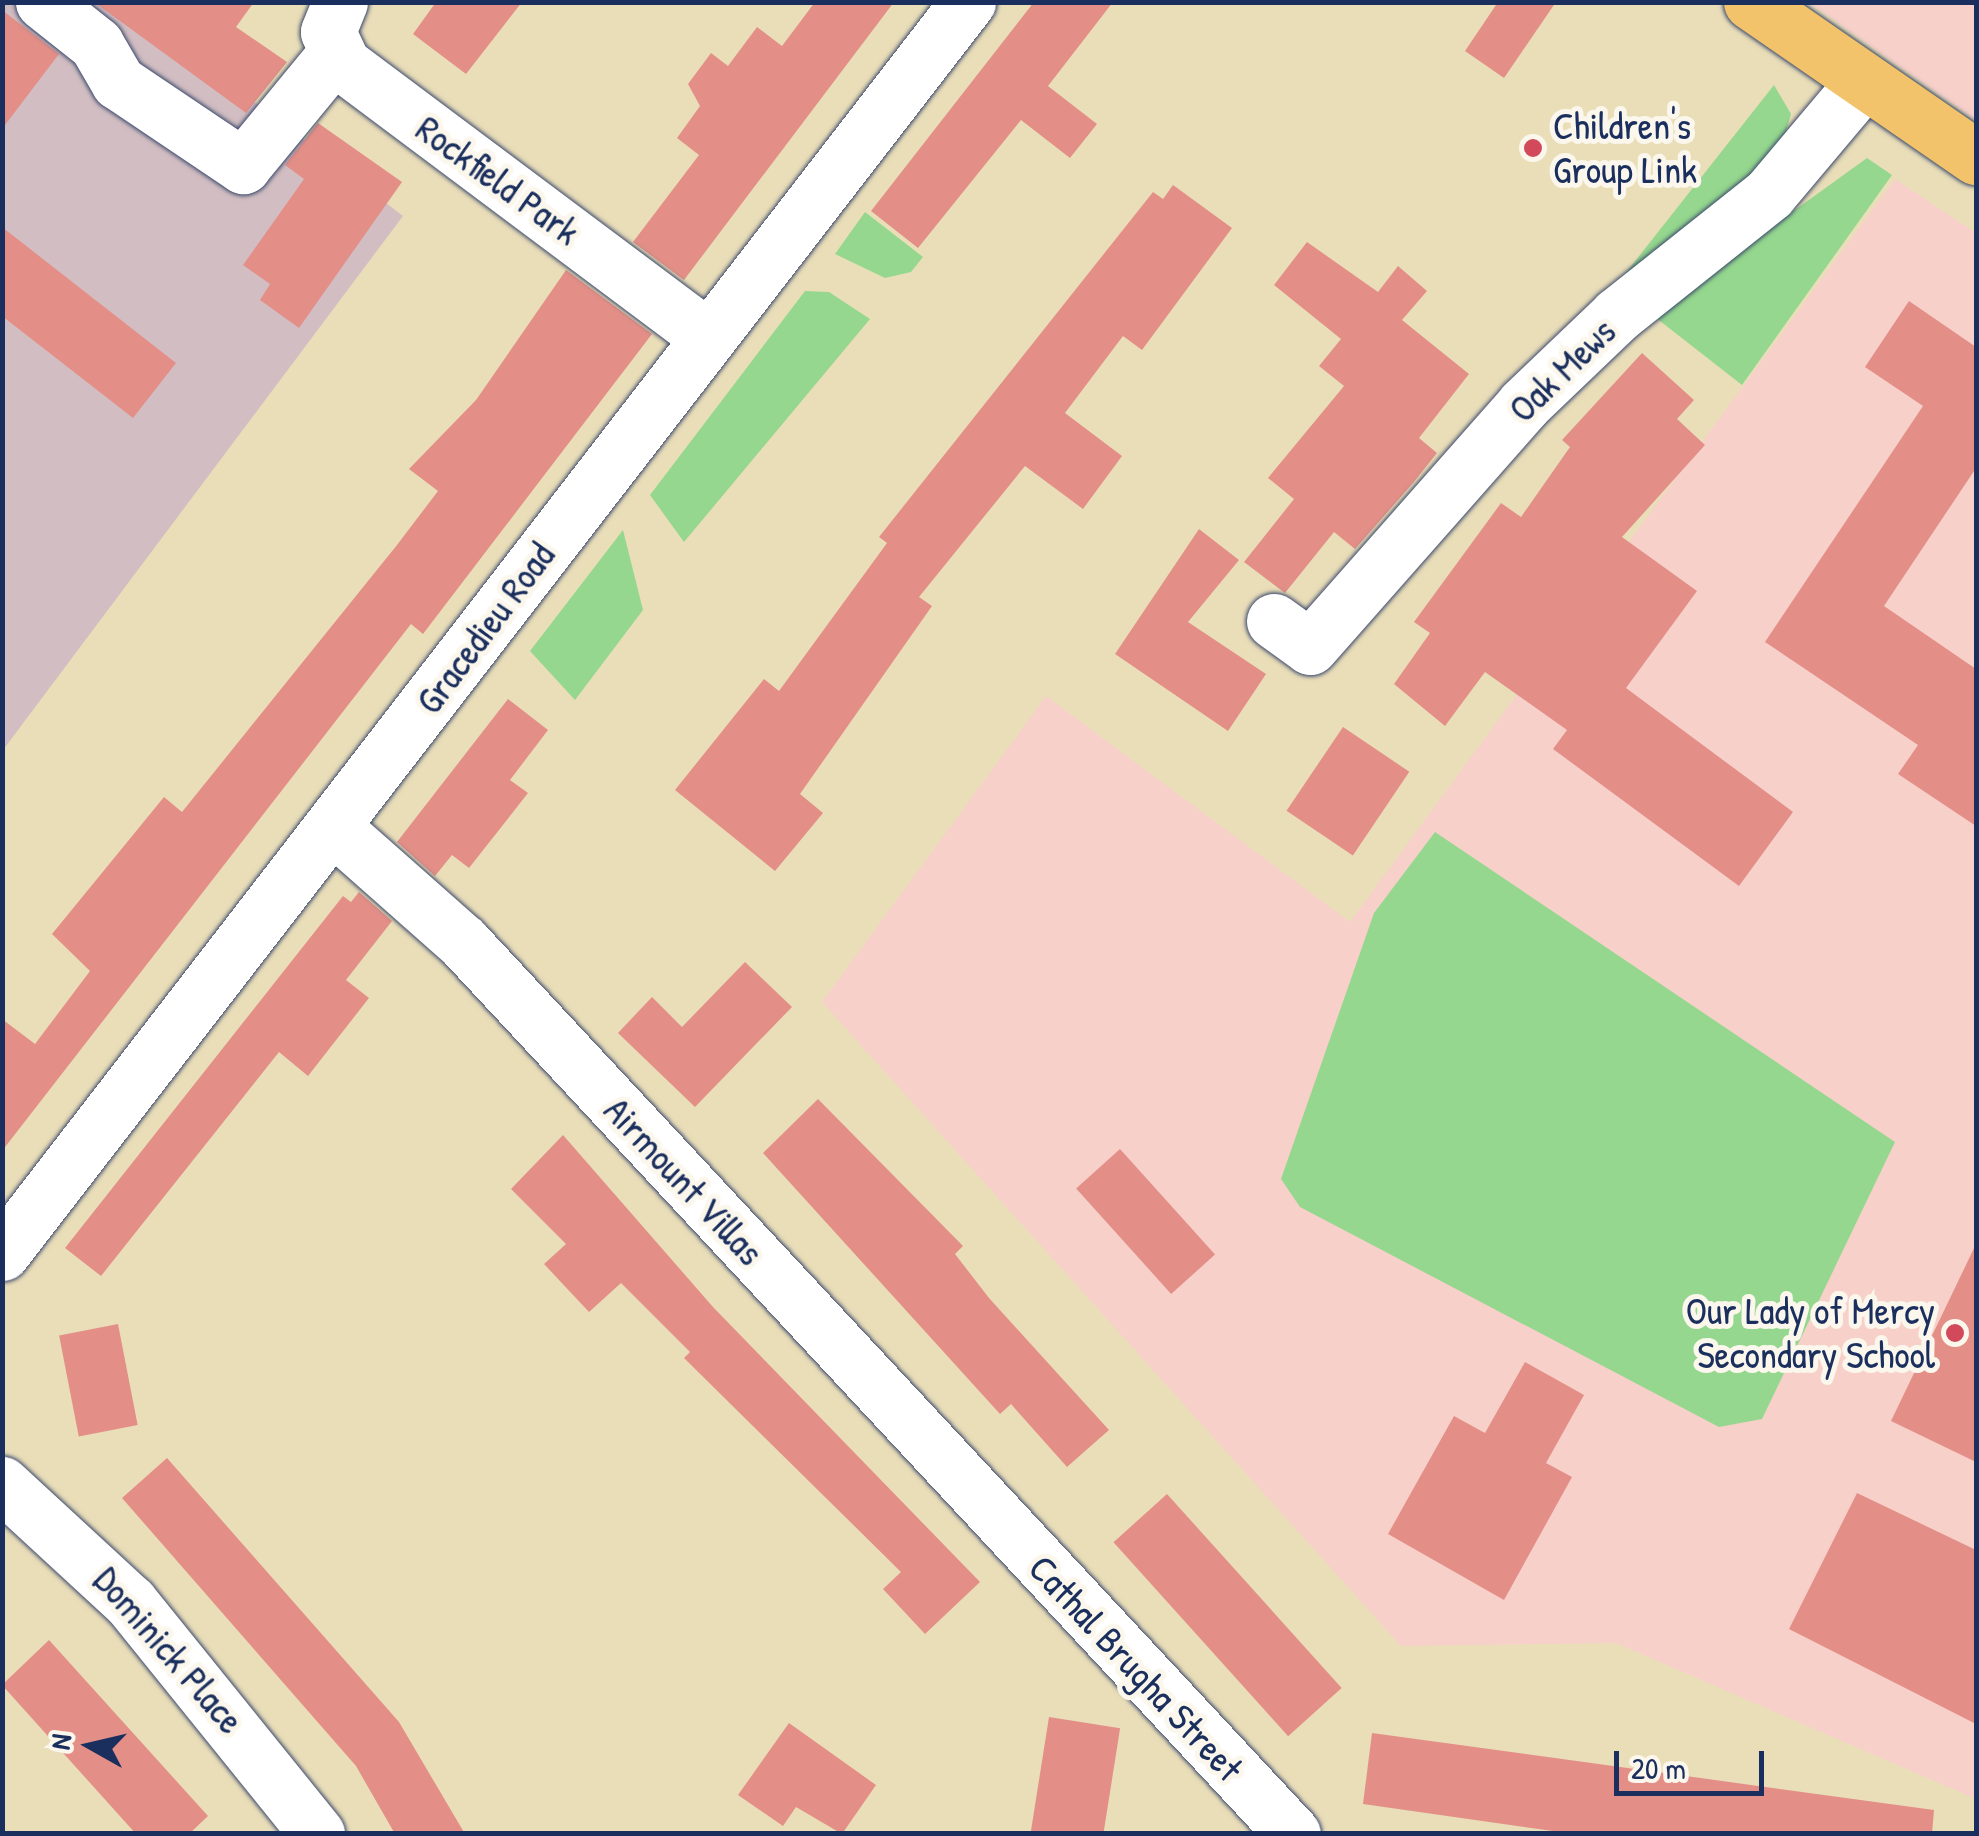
<!DOCTYPE html>
<style>
body{margin:0}
#map{position:relative;width:1979px;height:1836px;overflow:hidden;background:#eadeb9;font-family:"Patrick Hand",sans-serif}
div>[style]{position:absolute}
.built>*{inset:0;background:#f7d0ca}
.industrial>*{inset:0;background:#d2bec2}
.green>*{inset:0;background:#95d78e}
.building>*{inset:0;background:#e38f88;transform-origin:0 0}
.roads{filter:drop-shadow(0 0 2px #3a496c) drop-shadow(0 0 2px #3a496c)}
.minor>*{height:55px;margin:-27.5px;padding:0 27.5px;transform-origin:27.5px;border-radius:27.5px;background:#fff}
.major>*{height:55px;margin:-27.5px;padding:0 27.5px;transform-origin:27.5px;border-radius:27.5px;background:#f2c36a}
.dots>*{width:28px;height:28px;translate:-50% -50%;box-sizing:border-box;border:5px solid #fbf7ec;border-radius:50%}
span{translate:-50% -50%;white-space:nowrap;text-align:center;line-height:1.15;-webkit-text-stroke:10px #fbf7ec;paint-order:stroke}
.poi-label{font-size:38px;color:#1b2f5e}
.left{translate:0 -50%;text-align:left}
.right{translate:-100% -50%;text-align:right}
.street-label{font-size:38px;color:#1b2f5e}
.frame{position:absolute;inset:0;border:5px solid #1b2f5e;pointer-events:none}
.north{position:absolute;left:40px;top:1696px;width:100px;height:100px;-webkit-text-stroke:8px #fbf7ec;paint-order:stroke;rotate:278deg;font-size:28px;font-weight:700;line-height:40px;text-align:center;color:#1b2f5e}
.north::after{content:'';display:block;margin:auto;width:35px;height:45px;background:#1b2f5e;clip-path:polygon(50% 0,100% 100%,50% 72%,0 100%)}
.scale{position:absolute;left:1614px;top:1751px;width:150px;height:45px;box-sizing:border-box;border:5px solid #1b2f5e;border-top:0;padding-left:12px;font-size:30px;line-height:35px;white-space:nowrap;color:#1b2f5e;-webkit-text-stroke:8px #fbf7ec;paint-order:stroke}
</style>
<div id="map">
<div class="built">
<i style="clip-path:polygon(1810px 3px,1976px 3px,1976px 120px)"></i>
<i style="clip-path:polygon(1895px 179px,1976px 233px,1976px 1799px,1616px 1643px,1401px 1646px,822px 1002px,1046px 696px,1350px 922px)"></i>
</div>
<div class="industrial">
<i style="clip-path:polygon(3px 3px,126px 3px,403px 216px,3px 750px)"></i>
</div>
<div class="green">
<i style="clip-path:polygon(1774px 85px,1791px 114px,1779px 157px,1621px 279px)"></i>
<i style="clip-path:polygon(1867px 158px,1892px 175px,1742px 385px,1651px 314px)"></i>
<i style="clip-path:polygon(865px 212px,923px 257px,911px 272px,885px 278px,835px 254px)"></i>
<i style="clip-path:polygon(805px 291px,829px 292px,870px 319px,684px 542px,650px 495px)"></i>
<i style="clip-path:polygon(623px 530px,643px 610px,575px 700px,530px 651px)"></i>
<i style="clip-path:polygon(1435px 832px,1895px 1142px,1762px 1419px,1719px 1427px,1300px 1207px,1281px 1179px,1374px 913px)"></i>
</div>
<div class="building">
<i style="clip-path:polygon(94px 2px,254px 2px,236px 27px,287px 62px,246px 113px)"></i>
<i style="clip-path:polygon(436px 2px,522px 2px,466px 74px,413px 34px)"></i>
<i style="clip-path:polygon(815px 2px,894px 2px,684px 280px,633px 242px,699px 155px,677px 138px,700px 106px,688px 84px,711px 53px,728px 66px,757px 27px,782px 46px)"></i>
<i style="clip-path:polygon(1034px 2px,1113px 2px,1048px 86px,1097px 124px,1070px 158px,1021px 120px,918px 248px,871px 211px)"></i>
<i style="clip-path:polygon(1498px 2px,1556px 2px,1504px 78px,1465px 51px)"></i>
<i style="clip-path:polygon(2px 10px,59px 54px,2px 129px)"></i>
<i style="clip-path:polygon(318px 123px,402px 182px,299px 328px,260px 300px,270px 284px,243px 265px,304px 179px,285px 165px)"></i>
<i style="clip-path:polygon(1173px 185px,1232px 228px,1142px 350px,1123px 336px,1065px 413px,1122px 456px,1083px 509px,1025px 466px,919px 597px,932px 606px,800px 794px,823px 813px,775px 871px,675px 790px,764px 679px,779px 691px,887px 543px,879px 537px,1153px 192px,1163px 199px)"></i>
<i style="clip-path:polygon(2px 227px,176px 363px,133px 418px,2px 316px)"></i>
<i style="clip-path:polygon(1307px 242px,1378px 292px,1398px 266px,1427px 291px,1402px 320px,1469px 374px,1419px 438px,1437px 453px,1413px 483px,1355px 549px,1334px 532px,1285px 593px,1244px 562px,1294px 499px,1268px 478px,1344px 386px,1319px 366px,1341px 339px,1274px 285px)"></i>
<i style="clip-path:polygon(566px 270px,652px 334px,423px 634px,411px 624px,2px 1151px,2px 1019px,35px 1044px,90px 971px,52px 934px,164px 797px,182px 812px,397px 545px,438px 491px,409px 469px,476px 400px)"></i>
<i style="clip-path:polygon(1909px 301px,1976px 347px,1976px 468px,1884px 606px,1976px 669px,1976px 826px,1898px 774px,1918px 745px,1765px 642px,1923px 406px,1865px 367px)"></i>
<i style="clip-path:polygon(1642px 353px,1694px 400px,1677px 419px,1705px 445px,1622px 537px,1697px 591px,1626px 688px,1793px 812px,1739px 886px,1553px 749px,1567px 730px,1485px 672px,1445px 726px,1394px 684px,1430px 633px,1414px 622px,1501px 503px,1521px 517px,1570px 447px,1562px 440px)"></i>
<i style="clip-path:polygon(1199px 529px,1239px 560px,1188px 622px,1266px 674px,1228px 731px,1115px 654px)"></i>
<i style="clip-path:polygon(508px 699px,548px 730px,510px 780px,528px 793px,469px 868px,452px 855px,435px 876px,397px 842px)"></i>
<i style="left:1343px;top:727px;width:80px;height:101px;rotate:34deg"></i>
<i style="clip-path:polygon(359px 892px,392px 921px,346px 980px,369px 998px,308px 1076px,279px 1052px,101px 1276px,65px 1248px,343px 896px,351px 902px)"></i>
<i style="clip-path:polygon(745px 962px,792px 1007px,695px 1107px,618px 1033px,652px 997px,682px 1027px)"></i>
<i style="clip-path:polygon(818px 1099px,963px 1246px,955px 1254px,989px 1298px,1109px 1430px,1067px 1467px,1011px 1404px,1000px 1414px,763px 1153px)"></i>
<i style="clip-path:polygon(563px 1135px,713px 1307px,980px 1582px,925px 1634px,883px 1589px,901px 1572px,684px 1358px,690px 1352px,621px 1283px,589px 1312px,544px 1264px,566px 1244px,511px 1189px)"></i>
<i style="left:1120px;top:1149px;width:142px;height:59px;rotate:48deg"></i>
<i style="clip-path:polygon(1976px 1244px,1976px 1462px,1891px 1421px)"></i>
<i style="left:118px;top:1324px;width:103px;height:60px;rotate:79deg"></i>
<i style="clip-path:polygon(1525px 1362px,1584px 1395px,1546px 1463px,1572px 1477px,1504px 1600px,1388px 1534px,1454px 1416px,1485px 1433px)"></i>
<i style="clip-path:polygon(167px 1458px,399px 1722px,465px 1834px,395px 1834px,356px 1766px,122px 1498px)"></i>
<i style="clip-path:polygon(1857px 1493px,1976px 1550px,1976px 1724px,1789px 1629px)"></i>
<i style="left:1167px;top:1494px;width:261px;height:72px;rotate:48deg"></i>
<i style="clip-path:polygon(49px 1640px,208px 1816px,189px 1834px,136px 1834px,2px 1685px)"></i>
<i style="left:1049px;top:1717px;width:72px;height:118px;rotate:9deg"></i>
<i style="clip-path:polygon(789px 1723px,876px 1785px,842px 1834px,796px 1807px,783px 1826px,738px 1795px)"></i>
<i style="clip-path:polygon(1372px 1733px,1934px 1810px,1932px 1834px,1574px 1834px,1363px 1804px)"></i>
</div>
<div class="roads">
<div class="minor">
<i style="left:43px;top:2px;width:68px;rotate:38.4deg"></i>
<i style="left:96px;top:44px;width:44px;rotate:59.9deg"></i>
<i style="left:118px;top:82px;width:151px;rotate:33.9deg"></i>
<i style="left:243px;top:166px;width:145px;rotate:-50.6deg"></i>
<i style="left:340px;top:2px;width:32px;rotate:112deg"></i>
<i style="left:328px;top:32px;width:35px;rotate:65deg"></i>
<i style="left:343px;top:64px;width:454px;rotate:36.8deg"></i>
<i style="left:1274px;top:621px;width:44px;rotate:35.8deg"></i>
<i style="left:1310px;top:647px;width:324px;rotate:-48.6deg"></i>
<i style="left:1524px;top:404px;width:129px;rotate:-43.7deg"></i>
<i style="left:1617px;top:315px;width:194px;rotate:-38.5deg"></i>
<i style="left:1769px;top:194px;width:148px;rotate:-49.9deg"></i>
<i style="left:334px;top:828px;width:172px;rotate:41.5deg"></i>
<i style="left:463px;top:942px;width:1218px;rotate:47.06deg"></i>
<i style="left:2px;top:1253px;width:1581px;rotate:-52.33deg"></i>
<i style="left:2px;top:1484px;width:174px;rotate:42.7deg"></i>
<i style="left:130px;top:1602px;width:298px;rotate:51.1deg"></i>
</div>
<div class="major">
<i style="left:1751px;top:2px;width:273px;rotate:34.6deg"></i>
</div>
</div>
<div class="dots">
<i style="left:1533px;top:148px;background:#d1495b"></i>
<i style="left:1955px;top:1333px;background:#d1495b"></i>
</div>
<div class="poi-label">
<span class="left" style="left:1553px;top:148px">Children's<br>Group Link</span>
<span class="right" style="left:1935px;top:1333px">Our Lady of Mercy<br>Secondary School</span>
</div>
<div class="street-label">
<span style="left:498px;top:180px;rotate:36deg">Rockfield Park</span>
<span style="left:1562px;top:370px;rotate:-44deg">Oak Mews</span>
<span style="left:485px;top:628px;rotate:-53deg">Gracedieu Road</span>
<span style="left:684px;top:1181px;rotate:47deg">Airmount Villas</span>
<span style="left:169px;top:1650px;rotate:49deg">Dominick Place</span>
<span style="left:1136px;top:1668px;rotate:47deg">Cathal Brugha Street</span>
</div>
<div class="frame"></div>
<div class="north">N</div>
<div class="scale">20 m</div>
</div>
